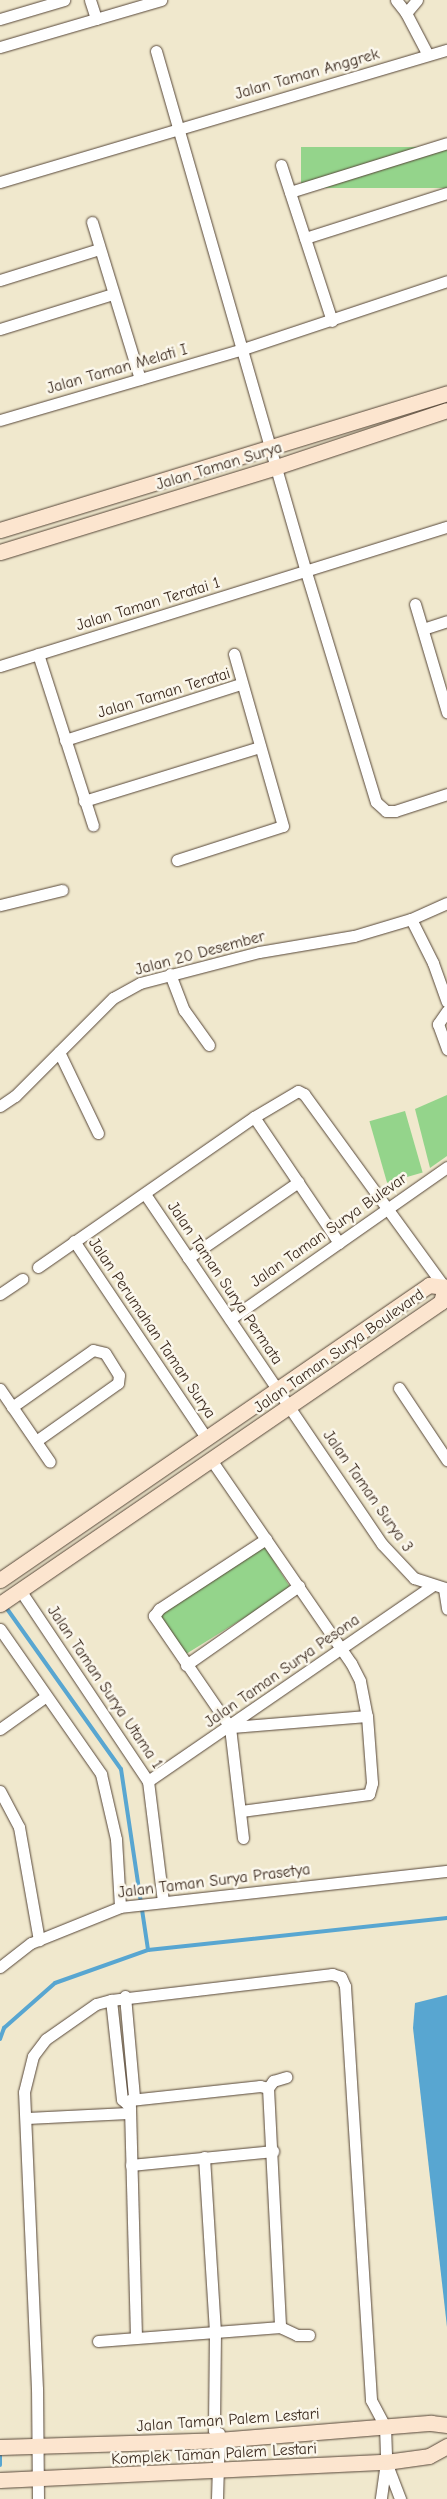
<!DOCTYPE html>
<style>
body{margin:0}
#map{position:relative;width:447px;height:2499px;overflow:hidden;background:#f0e8cd;font-family:"Comic Neue",sans-serif}
div>[style]{position:absolute}
.green>*{inset:0;background:#94d48b;transform-origin:0 0}
.water>*{inset:0;background:#58a6d1}
.stream>*{height:4px;margin:-2px;padding:0 2px;transform-origin:2px;border-radius:2px;background:#58a6d1}
.roads{filter:drop-shadow(0 0 1px #564638) drop-shadow(0 0 1px #564638)}
.street>*{height:11px;margin:-5.5px;padding:0 5.5px;transform-origin:5.5px;border-radius:5.5px;background:#fff}
.secondary>*{height:15px;margin:-7.5px;padding:0 7.5px;transform-origin:7.5px;border-radius:7.5px;background:#fce5cf}
span{translate:-50% -50%;white-space:nowrap;text-align:center;line-height:1.15;-webkit-text-stroke:5px #fbf7ec;paint-order:stroke}
.street-label{font-size:16px;color:#3b2a1e}
</style>
<div id="map">
<div class="green">
<i style="left:447px;top:147px;width:41px;height:146px;rotate:90deg"></i>
<i style="clip-path:polygon(447px 1095px,447px 1156px,430px 1168px,415px 1109px)"></i>
<i style="left:405px;top:1111px;width:64px;height:37px;rotate:74deg"></i>
<i style="left:265px;top:1547px;width:49px;height:127px;rotate:58deg"></i>
</div>
<div class="water">
<i style="clip-path:polygon(447px 1995px,447px 2327px,413px 2028px,415px 2003px)"></i>
</div>
<div class="stream">
<i style="left:5px;top:1606px;width:200px;rotate:54.6deg"></i>
<i style="left:121px;top:1769px;width:183px;rotate:81.5deg"></i>
<i style="left:0;top:2039px;width:12px;rotate:-70deg"></i>
<i style="left:4px;top:2028px;width:68px;rotate:-41.4deg"></i>
<i style="left:55px;top:1983px;width:99px;rotate:-19.5deg"></i>
<i style="left:148px;top:1950px;width:301px;rotate:-6.1deg"></i>
<i style="left:0;top:2455px;width:10px;rotate:90deg"></i>
</div>
<div class="roads">
<div class="street">
<i style="left:90px;top:0;width:20px;rotate:72deg"></i>
<i style="left:396px;top:0;width:16px;rotate:52deg"></i>
<i style="left:417px;top:0;width:17px;rotate:130deg"></i>
<i style="left:406px;top:13px;width:47px;rotate:62.4deg"></i>
<i style="left:0;top:19px;width:67px;rotate:-16.5deg"></i>
<i style="left:0;top:47px;width:168px;rotate:-16.3deg"></i>
<i style="left:156px;top:51px;width:542px;rotate:73.94deg"></i>
<i style="left:306px;top:572px;width:240px;rotate:73.1deg"></i>
<i style="left:376px;top:802px;width:13px;rotate:42deg"></i>
<i style="left:386px;top:811px;width:9px"></i>
<i style="left:395px;top:811px;width:55px;rotate:-18.1deg"></i>
<i style="left:281px;top:165px;width:164px;rotate:71.9deg"></i>
<i style="left:0;top:182px;width:466px;rotate:-16.5deg"></i>
<i style="left:290px;top:192px;width:164px;rotate:-17.3deg"></i>
<i style="left:92px;top:222px;width:164px;rotate:73deg"></i>
<i style="left:305px;top:238px;width:149px;rotate:-17.6deg"></i>
<i style="left:0;top:280px;width:104px;rotate:-17.4deg"></i>
<i style="left:0;top:329px;width:118px;rotate:-17.2deg"></i>
<i style="left:0;top:420px;width:253px;rotate:-16.3deg"></i>
<i style="left:243px;top:349px;width:215px;rotate:-18.4deg"></i>
<i style="left:415px;top:604px;width:113px;rotate:73.5deg"></i>
<i style="left:423px;top:629px;width:25px;rotate:-18deg"></i>
<i style="left:38px;top:654px;width:180px;rotate:72.2deg"></i>
<i style="left:0;top:666px;width:468px;rotate:-17.3deg"></i>
<i style="left:65px;top:740px;width:185px;rotate:-17.7deg"></i>
<i style="left:84px;top:801px;width:183px;rotate:-17.1deg"></i>
<i style="left:177px;top:860px;width:111px;rotate:-17.8deg"></i>
<i style="left:283px;top:826px;width:179px;rotate:-105.9deg"></i>
<i style="left:0;top:905px;width:64px;rotate:-13.6deg"></i>
<i style="left:411px;top:919px;width:49px;rotate:63.4deg"></i>
<i style="left:433px;top:963px;width:41px;rotate:70.3deg"></i>
<i style="left:170px;top:974px;width:39px;rotate:69deg"></i>
<i style="left:184px;top:1010px;width:43px;rotate:54.5deg"></i>
<i style="left:447px;top:1011px;width:16px;rotate:125deg"></i>
<i style="left:438px;top:1024px;width:27px;rotate:70deg"></i>
<i style="left:59px;top:1052px;width:90px;rotate:64.3deg"></i>
<i style="left:0;top:1106px;width:18px;rotate:-34deg"></i>
<i style="left:15px;top:1096px;width:139px;rotate:-45deg"></i>
<i style="left:113px;top:998px;width:31px;rotate:-29deg"></i>
<i style="left:140px;top:983px;width:123px;rotate:-14.6deg"></i>
<i style="left:259px;top:952px;width:96px;rotate:-9.6deg"></i>
<i style="left:354px;top:936px;width:59px;rotate:-16.6deg"></i>
<i style="left:411px;top:919px;width:39px;rotate:-24deg"></i>
<i style="left:254px;top:1117px;width:152px;rotate:56deg"></i>
<i style="left:145px;top:1194px;width:423px;rotate:55.9deg"></i>
<i style="left:382px;top:1544px;width:47px;rotate:46.7deg"></i>
<i style="left:414px;top:1578px;width:35px;rotate:18deg"></i>
<i style="left:74px;top:1241px;width:239px;rotate:56.1deg"></i>
<i style="left:188px;top:1258px;width:134px;rotate:-34.6deg"></i>
<i style="left:38px;top:1267px;width:263px;rotate:-34.8deg"></i>
<i style="left:254px;top:1117px;width:51px;rotate:-30.6deg"></i>
<i style="left:298px;top:1091px;width:7px;rotate:27deg"></i>
<i style="left:304px;top:1094px;width:243px;rotate:54deg"></i>
<i style="left:0;top:1294px;width:27px;rotate:-34deg"></i>
<i style="left:230px;top:1319px;width:265px;rotate:-35deg"></i>
<i style="left:399px;top:1388px;width:87px;rotate:56.3deg"></i>
<i style="left:0;top:1389px;width:88px;rotate:55.6deg"></i>
<i style="left:12px;top:1407px;width:99px;rotate:-35.1deg"></i>
<i style="left:93px;top:1350px;width:12px;rotate:14deg"></i>
<i style="left:105px;top:1353px;width:26px;rotate:58deg"></i>
<i style="left:119px;top:1375px;width:8px;rotate:97deg"></i>
<i style="left:118px;top:1383px;width:100px;rotate:144.7deg"></i>
<i style="left:212px;top:1461px;width:245px;rotate:55.5deg"></i>
<i style="left:351px;top:1663px;width:20px;rotate:63deg"></i>
<i style="left:360px;top:1681px;width:36px;rotate:79deg"></i>
<i style="left:367px;top:1716px;width:67px;rotate:85.7deg"></i>
<i style="left:372px;top:1783px;width:11px;rotate:105deg"></i>
<i style="left:369px;top:1794px;width:129px;rotate:172.4deg"></i>
<i style="left:444px;top:1589px;width:20px;rotate:81deg"></i>
<i style="left:20px;top:1590px;width:230px;rotate:56.2deg"></i>
<i style="left:148px;top:1781px;width:121px;rotate:82.9deg"></i>
<i style="left:0;top:1629px;width:177px;rotate:55.1deg"></i>
<i style="left:101px;top:1774px;width:67px;rotate:77deg"></i>
<i style="left:116px;top:1839px;width:68px;rotate:86.6deg"></i>
<i style="left:186px;top:1665px;width:138px;rotate:-35deg"></i>
<i style="left:232px;top:1727px;width:135px;rotate:-4.7deg"></i>
<i style="left:0;top:1729px;width:55px;rotate:-35.4deg"></i>
<i style="left:148px;top:1781px;width:345px;rotate:-34.5deg"></i>
<i style="left:0;top:1791px;width:41px;rotate:62.2deg"></i>
<i style="left:19px;top:1827px;width:115px;rotate:80deg"></i>
<i style="left:243px;top:1838px;width:112px;rotate:-96.7deg"></i>
<i style="left:230px;top:1727px;width:135px;rotate:-124.4deg"></i>
<i style="left:154px;top:1616px;width:9px;rotate:-54deg"></i>
<i style="left:159px;top:1609px;width:128px;rotate:-33.2deg"></i>
<i style="left:0;top:1967px;width:39px;rotate:-38deg"></i>
<i style="left:31px;top:1943px;width:96px;rotate:-22deg"></i>
<i style="left:120px;top:1907px;width:329px;rotate:-6.3deg"></i>
<i style="left:125px;top:1996px;width:101px;rotate:84.9deg"></i>
<i style="left:111px;top:2000px;width:100px;rotate:83.7deg"></i>
<i style="left:122px;top:2099px;width:8px;rotate:45deg"></i>
<i style="left:268px;top:2088px;width:239px;rotate:87.1deg"></i>
<i style="left:268px;top:2088px;width:9px;rotate:-54deg"></i>
<i style="left:273px;top:2081px;width:14px;rotate:-17deg"></i>
<i style="left:27px;top:2118px;width:101px;rotate:-2.8deg"></i>
<i style="left:204px;top:2157px;width:174px;rotate:86.4deg"></i>
<i style="left:215px;top:2331px;width:99px;rotate:90.6deg"></i>
<i style="left:214px;top:2430px;width:11px;rotate:68deg"></i>
<i style="left:131px;top:2165px;width:143px;rotate:-5.6deg"></i>
<i style="left:136px;top:2337px;width:237px;rotate:-91.5deg"></i>
<i style="left:130px;top:2100px;width:131px;rotate:-6.1deg"></i>
<i style="left:260px;top:2086px;width:8px;rotate:14deg"></i>
<i style="left:98px;top:2341px;width:183px;rotate:-4.4deg"></i>
<i style="left:280px;top:2327px;width:19px;rotate:25deg"></i>
<i style="left:297px;top:2335px;width:12px"></i>
<i style="left:386px;top:2462px;width:40px;rotate:69deg"></i>
<i style="left:38px;top:2499px;width:110px;rotate:-90.5deg"></i>
<i style="left:37px;top:2389px;width:297px;rotate:-92.5deg"></i>
<i style="left:24px;top:2092px;width:37px;rotate:-76deg"></i>
<i style="left:33px;top:2056px;width:21px;rotate:-53deg"></i>
<i style="left:46px;top:2039px;width:61px;rotate:-35deg"></i>
<i style="left:96px;top:2004px;width:16px;rotate:-15deg"></i>
<i style="left:111px;top:2000px;width:223px;rotate:-6.7deg"></i>
<i style="left:332px;top:1974px;width:9px;rotate:18deg"></i>
<i style="left:341px;top:1977px;width:10px;rotate:66deg"></i>
<i style="left:345px;top:1986px;width:415px;rotate:86.4deg"></i>
<i style="left:371px;top:2400px;width:30px;rotate:62deg"></i>
<i style="left:385px;top:2426px;width:36px;rotate:88deg"></i>
<i style="left:386px;top:2462px;width:37px;rotate:98deg"></i>
<i style="left:217px;top:2499px;width:66px;rotate:-88.3deg"></i>
</div>
<div class="secondary">
<i style="left:0;top:530px;width:468px;rotate:-17deg"></i>
<i style="left:0;top:552px;width:289px;rotate:-17.1deg"></i>
<i style="left:276px;top:467px;width:180px;rotate:-18.4deg"></i>
<i style="left:0;top:1580px;width:521px;rotate:-34.51deg"></i>
<i style="left:429px;top:1285px;width:16px;rotate:7deg"></i>
<i style="left:0;top:1604px;width:534px;rotate:-34.4deg"></i>
<i style="left:441px;top:1302px;width:16px;rotate:-75deg"></i>
<i style="left:0;top:2447px;width:218px;rotate:-1.8deg"></i>
<i style="left:218px;top:2440px;width:214px;rotate:-4.6deg"></i>
<i style="left:431px;top:2423px;width:16px;rotate:7deg"></i>
<i style="left:0;top:2480px;width:386px;rotate:-2.7deg"></i>
<i style="left:386px;top:2462px;width:43px;rotate:-7.9deg"></i>
<i style="left:429px;top:2456px;width:21px;rotate:-29deg"></i>
</div>
</div>
<div class="street-label">
<span style="left:307px;top:74px;rotate:-16deg">Jalan Taman Anggrek</span>
<span style="left:117px;top:369px;rotate:-16deg">Jalan Taman Melati I</span>
<span style="left:219px;top:466px;rotate:-17deg">Jalan Taman Surya</span>
<span style="left:148px;top:604px;rotate:-17deg">Jalan Taman Teratai 1</span>
<span style="left:164px;top:693px;rotate:-17deg">Jalan Taman Teratai</span>
<span style="left:200px;top:953px;rotate:-15deg">Jalan 20 Desember</span>
<span style="left:329px;top:1230px;rotate:-35deg">Jalan Taman Surya Bulevar</span>
<span style="left:225px;top:1283px;rotate:56deg">Jalan Taman Surya Permata</span>
<span style="left:152px;top:1328px;rotate:56deg">Jalan Perumahan Taman Surya</span>
<span style="left:339px;top:1351px;rotate:-35deg">Jalan Taman Surya Boulevard</span>
<span style="left:368px;top:1491px;rotate:55deg">Jalan Taman Surya 3</span>
<span style="left:282px;top:1671px;rotate:-35deg">Jalan Taman Surya Pesona</span>
<span style="left:105px;top:1687px;rotate:56deg">Jalan Taman Surya Utama 1</span>
<span style="left:214px;top:1881px;rotate:-7deg">Jalan Taman Surya Prasetya</span>
<span style="left:228px;top:2420px;rotate:-4deg">Jalan Taman Palem Lestari</span>
<span style="left:214px;top:2454px;rotate:-3deg">Komplek Taman Palem Lestari</span>
</div>
</div>
